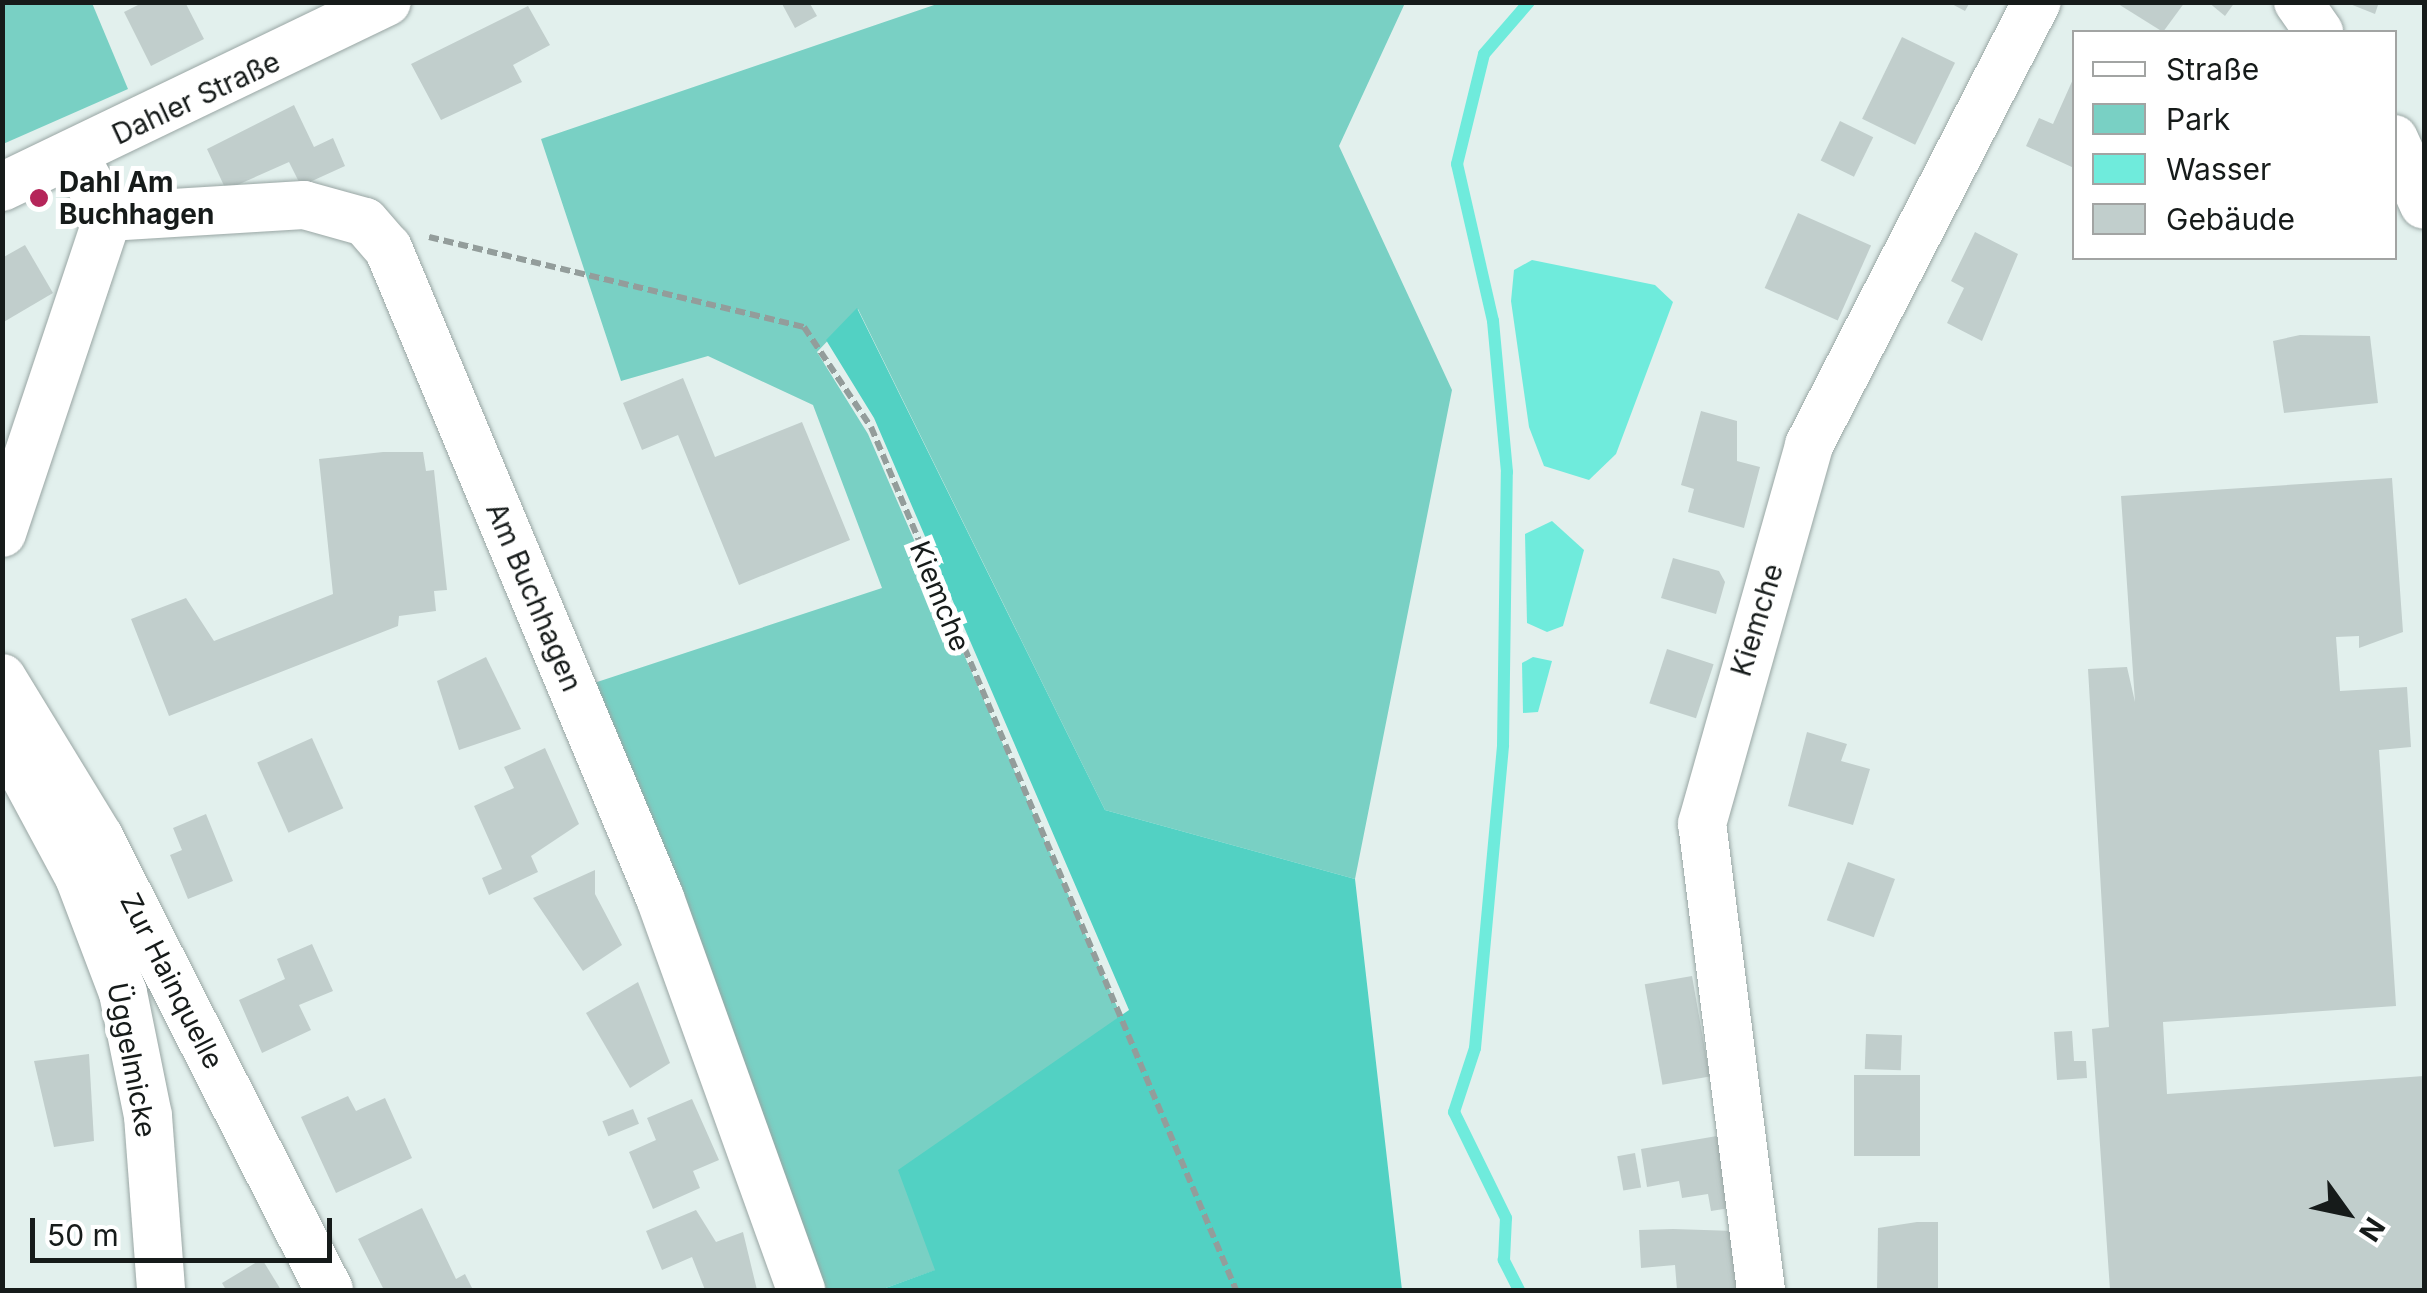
<!DOCTYPE html>
<meta charset="utf-8">
<style>
body{margin:0}
#map{position:relative;width:2427px;height:1293px;overflow:hidden;background:#e2f0ed;font-family:Inter,sans-serif}
div>[style]{position:absolute}
.green>*{inset:0;background:#79d0c4}
.forest>*{inset:0;background:#52d1c3}
.water>*{inset:0;background:#6febdc}
.stream>*{height:12px;margin:-6px;padding:0 6px;transform-origin:6px;border-radius:6px;background:#6febdc}
.building>*{inset:0;background:#c1cecc;transform-origin:0 0}
.path>*{height:6px;margin-top:-3px;transform-origin:0;background:repeating-linear-gradient(90deg,#939d9b 0 10px,transparent 0 15px)}
.roads{filter:drop-shadow(0 0 2px #99a6a4) drop-shadow(0 0 2px #99a6a4)}
.street>*{height:48px;margin:-24px;padding:0 24px;transform-origin:24px;border-radius:24px;background:#fff}
.dots>*{width:28px;height:28px;translate:-50% -50%;box-sizing:border-box;border:5px solid #fff;border-radius:50%}
span{translate:-50% -50%;white-space:nowrap;text-align:center;line-height:1.15;-webkit-text-stroke:10px #fff;paint-order:stroke}
.street-label{font-size:28px;color:#161b1a}
.poi-label{font-size:28px;color:#161b1a;font-weight:700}
.left{translate:0 -50%;text-align:left}
.frame{position:absolute;inset:0;border:5px solid #161b1a;pointer-events:none}
.legend{position:absolute;left:2072px;top:30px;width:325px;height:230px;box-sizing:border-box;background:#fff;border:2px solid #a2a4a3;margin:0;padding:12px 18px;list-style:none;font-size:30px;color:#161b1a}
.legend li{display:flex;align-items:center;gap:20px;height:50px}
.legend b{width:50px;border:2px solid #a2a4a3}
.north{position:absolute;left:2297px;top:1163px;width:100px;height:100px;-webkit-text-stroke:8px #fff;paint-order:stroke;rotate:123deg;font-size:28px;font-weight:700;line-height:40px;text-align:center;color:#161b1a}
.north::after{content:'';display:block;margin:auto;width:35px;height:45px;background:#161b1a;clip-path:polygon(50% 0,100% 100%,50% 72%,0 100%)}
.scale{position:absolute;left:30px;top:1218px;width:302px;height:45px;box-sizing:border-box;border:5px solid #161b1a;border-top:0;padding-left:12px;font-size:30px;line-height:35px;white-space:nowrap;color:#161b1a;-webkit-text-stroke:8px #fff;paint-order:stroke}
</style>
<div id="map">
<div class="green">
<i style="clip-path:polygon(2px 3px,92px 3px,128px 89px,3px 144px)"></i>
<i style="clip-path:polygon(940px 3px,1405px 3px,1339px 146px,1452px 390px,1355px 879px,1105px 810px,858px 309px,817px 352px,868px 434px,1122px 1018px,936px 1270px,880px 1290px,819px 1290px,588px 685px,882px 588px,813px 405px,708px 356px,621px 381px,541px 139px)"></i>
</div>
<div class="forest">
<i style="clip-path:polygon(857px 308px,1105px 810px,1355px 879px,1402px 1290px,880px 1290px,935px 1270px,898px 1170px,1129px 1010px,874px 418px,826px 340px)"></i>
</div>
<div class="water">
<i style="clip-path:polygon(1532px 260px,1655px 285px,1673px 302px,1616px 454px,1589px 480px,1544px 466px,1529px 427px,1511px 301px,1514px 270px)"></i>
<i style="clip-path:polygon(1552px 521px,1584px 550px,1563px 626px,1547px 632px,1527px 623px,1525px 534px)"></i>
<i style="clip-path:polygon(1533px 657px,1552px 661px,1538px 712px,1523px 713px,1522px 663px)"></i>
</div>
<div class="stream">
<i style="left:1519px;top:1290px;width:34px;rotate:-117deg"></i>
<i style="left:1504px;top:1260px;width:42px;rotate:-87.3deg"></i>
<i style="left:1506px;top:1218px;width:118px;rotate:-116.1deg"></i>
<i style="left:1454px;top:1112px;width:67px;rotate:-71.8deg"></i>
<i style="left:1475px;top:1048px;width:304px;rotate:-84.7deg"></i>
<i style="left:1503px;top:745px;width:273px;rotate:-89.2deg"></i>
<i style="left:1507px;top:472px;width:152px;rotate:-95.3deg"></i>
<i style="left:1493px;top:321px;width:161px;rotate:-102.9deg"></i>
<i style="left:1457px;top:164px;width:113px;rotate:-76.2deg"></i>
<i style="left:1484px;top:54px;width:69px;rotate:-49.1deg"></i>
</div>
<div class="building">
<i style="clip-path:polygon(144px 2px,185px 2px,204px 39px,151px 66px,124px 12px)"></i>
<i style="clip-path:polygon(781px 2px,809px 2px,817px 16px,795px 28px)"></i>
<i style="clip-path:polygon(1948px 2px,1970px 2px,1965px 11px)"></i>
<i style="clip-path:polygon(2115px 2px,2185px 2px,2163px 32px)"></i>
<i style="clip-path:polygon(2208px 2px,2235px 2px,2225px 16px)"></i>
<i style="clip-path:polygon(2345px 2px,2379px 2px,2375px 14px)"></i>
<i style="clip-path:polygon(528px 6px,550px 45px,513px 65px,522px 82px,441px 120px,411px 64px)"></i>
<i style="left:1902px;top:37px;width:59px;height:91px;rotate:26deg"></i>
<i style="clip-path:polygon(2074px 77px,2074px 168px,2026px 146px,2039px 118px,2053px 124px)"></i>
<i style="clip-path:polygon(294px 105px,314px 147px,333px 138px,345px 166px,301px 186px,289px 162px,226px 190px,207px 149px)"></i>
<i style="left:1840px;top:121px;width:37px;height:44px;rotate:26deg"></i>
<i style="left:1798px;top:213px;width:80px;height:82px;rotate:24deg"></i>
<i style="clip-path:polygon(1975px 232px,2018px 254px,1982px 341px,1947px 323px,1964px 288px,1951px 281px)"></i>
<i style="clip-path:polygon(25px 245px,53px 293px,2px 323px,2px 258px)"></i>
<i style="clip-path:polygon(2300px 335px,2370px 336px,2378px 403px,2284px 413px,2273px 341px)"></i>
<i style="clip-path:polygon(683px 378px,715px 457px,802px 422px,850px 540px,739px 585px,678px 435px,642px 450px,623px 403px)"></i>
<i style="clip-path:polygon(1701px 411px,1737px 421px,1737px 461px,1760px 467px,1744px 528px,1688px 512px,1694px 489px,1681px 485px)"></i>
<i style="clip-path:polygon(383px 452px,423px 452px,426px 471px,434px 470px,447px 590px,434px 591px,436px 611px,399px 616px,398px 626px,169px 716px,131px 619px,186px 598px,214px 641px,333px 594px,319px 459px)"></i>
<i style="clip-path:polygon(2392px 478px,2403px 632px,2359px 648px,2359px 636px,2336px 637px,2340px 691px,2407px 687px,2411px 747px,2379px 750px,2396px 1006px,2163px 1022px,2167px 1094px,2424px 1076px,2424px 1290px,2110px 1290px,2092px 1029px,2109px 1027px,2088px 669px,2127px 667px,2135px 702px,2121px 496px)"></i>
<i style="clip-path:polygon(1673px 558px,1719px 571px,1725px 582px,1716px 614px,1661px 598px)"></i>
<i style="left:1667px;top:649px;width:49px;height:57px;rotate:18deg"></i>
<i style="clip-path:polygon(486px 657px,521px 729px,459px 750px,437px 681px)"></i>
<i style="clip-path:polygon(1807px 732px,1847px 744px,1841px 761px,1870px 769px,1853px 825px,1788px 806px)"></i>
<i style="left:312px;top:738px;width:77px;height:60px;rotate:66deg"></i>
<i style="clip-path:polygon(545px 748px,579px 824px,531px 856px,538px 872px,489px 895px,482px 878px,502px 869px,474px 806px,514px 788px,504px 767px)"></i>
<i style="clip-path:polygon(206px 814px,233px 881px,188px 899px,170px 855px,182px 850px,173px 828px)"></i>
<i style="left:1848px;top:862px;width:50px;height:62px;rotate:20deg"></i>
<i style="clip-path:polygon(595px 870px,595px 894px,622px 945px,583px 971px,533px 898px)"></i>
<i style="clip-path:polygon(312px 944px,333px 991px,299px 1005px,311px 1030px,262px 1053px,239px 1000px,285px 979px,277px 959px)"></i>
<i style="left:1692px;top:976px;width:102px;height:48px;rotate:80deg"></i>
<i style="clip-path:polygon(638px 982px,670px 1063px,630px 1088px,586px 1013px)"></i>
<i style="clip-path:polygon(2072px 1031px,2074px 1061px,2086px 1061px,2087px 1078px,2057px 1080px,2054px 1032px)"></i>
<i style="left:1866px;top:1034px;width:36px;height:35px;rotate:2deg"></i>
<i style="clip-path:polygon(89px 1054px,94px 1141px,54px 1147px,34px 1061px)"></i>
<i style="left:1854px;top:1075px;width:66px;height:81px"></i>
<i style="clip-path:polygon(348px 1096px,356px 1111px,385px 1098px,412px 1158px,336px 1193px,301px 1117px)"></i>
<i style="clip-path:polygon(692px 1099px,719px 1160px,693px 1171px,700px 1188px,653px 1209px,629px 1152px,656px 1140px,647px 1118px)"></i>
<i style="left:633px;top:1109px;width:16px;height:33px;rotate:68deg"></i>
<i style="clip-path:polygon(1717px 1136px,1730px 1208px,1711px 1211px,1708px 1194px,1682px 1198px,1679px 1181px,1647px 1187px,1641px 1149px)"></i>
<i style="left:1635px;top:1153px;width:35px;height:18px;rotate:80deg"></i>
<i style="clip-path:polygon(422px 1208px,456px 1279px,465px 1274px,473px 1290px,384px 1290px,358px 1239px)"></i>
<i style="clip-path:polygon(696px 1210px,716px 1242px,743px 1232px,757px 1290px,705px 1290px,692px 1257px,662px 1270px,646px 1231px)"></i>
<i style="clip-path:polygon(1917px 1222px,1938px 1222px,1938px 1290px,1877px 1290px,1878px 1228px)"></i>
<i style="clip-path:polygon(1673px 1229px,1735px 1231px,1740px 1290px,1677px 1290px,1675px 1265px,1641px 1268px,1639px 1230px)"></i>
<i style="clip-path:polygon(262px 1259px,281px 1290px,226px 1290px,222px 1283px)"></i>
</div>
<div class="path">
<i style="left:429px;top:237px;width:386px;rotate:13.5deg"></i>
<i style="left:804px;top:327px;width:120px;rotate:56.2deg"></i>
<i style="left:871px;top:427px;width:937px;rotate:67.07deg"></i>
</div>
<div class="roads">
<div class="street">
<i style="left:2298px;top:2px;width:37px;rotate:55deg"></i>
<i style="left:2394px;top:139px;width:72px;rotate:65.6deg"></i>
<i style="left:74px;top:155px;width:71px;rotate:61.3deg"></i>
<i style="left:108px;top:217px;width:196px;rotate:-3.5deg"></i>
<i style="left:304px;top:205px;width:63px;rotate:15.6deg"></i>
<i style="left:365px;top:222px;width:35px;rotate:49deg"></i>
<i style="left:388px;top:248px;width:705px;rotate:67.29deg"></i>
<i style="left:660px;top:898px;width:417px;rotate:70.2deg"></i>
<i style="left:2px;top:187px;width:427px;rotate:-25.7deg"></i>
<i style="left:2px;top:533px;width:333px;rotate:-71.5deg"></i>
<i style="left:2px;top:678px;width:186px;rotate:58.6deg"></i>
<i style="left:99px;top:837px;width:508px;rotate:63.08deg"></i>
<i style="left:2px;top:734px;width:162px;rotate:61.7deg"></i>
<i style="left:79px;top:877px;width:124px;rotate:69.2deg"></i>
<i style="left:123px;top:993px;width:126px;rotate:78.5deg"></i>
<i style="left:148px;top:1116px;width:174px;rotate:85.7deg"></i>
<i style="left:1761px;top:1290px;width:470px;rotate:-97.2deg"></i>
<i style="left:1702px;top:824px;width:394px;rotate:-74.2deg"></i>
<i style="left:1809px;top:445px;width:498px;rotate:-62.8deg"></i>
</div>
</div>
<div class="dots">
<i style="left:39px;top:198px;background:#b5265a"></i>
</div>
<div class="street-label">
<span style="left:196px;top:98px;rotate:-25deg">Dahler Straße</span>
<span style="left:940px;top:596px;rotate:68deg">Kiemche</span>
<span style="left:534px;top:597px;rotate:67deg">Am Buchhagen</span>
<span style="left:1757px;top:620px;rotate:-73deg">Kiemche</span>
<span style="left:172px;top:981px;rotate:63deg">Zur Hainquelle</span>
<span style="left:132px;top:1060px;rotate:79deg">Üggelmicke</span>
</div>
<div class="poi-label">
<span class="left" style="left:59px;top:198px">Dahl Am<br>Buchhagen</span>
</div>
<div class="frame"></div>
<ul class="legend">
<li><b style="height:12px;background:#fff"></b>Straße</li>
<li><b style="height:28px;background:#79d0c4"></b>Park</li>
<li><b style="height:28px;background:#6febdc"></b>Wasser</li>
<li><b style="height:28px;background:#c1cecc"></b>Gebäude</li>
</ul>
<div class="north">N</div>
<div class="scale">50 m</div>
</div>
